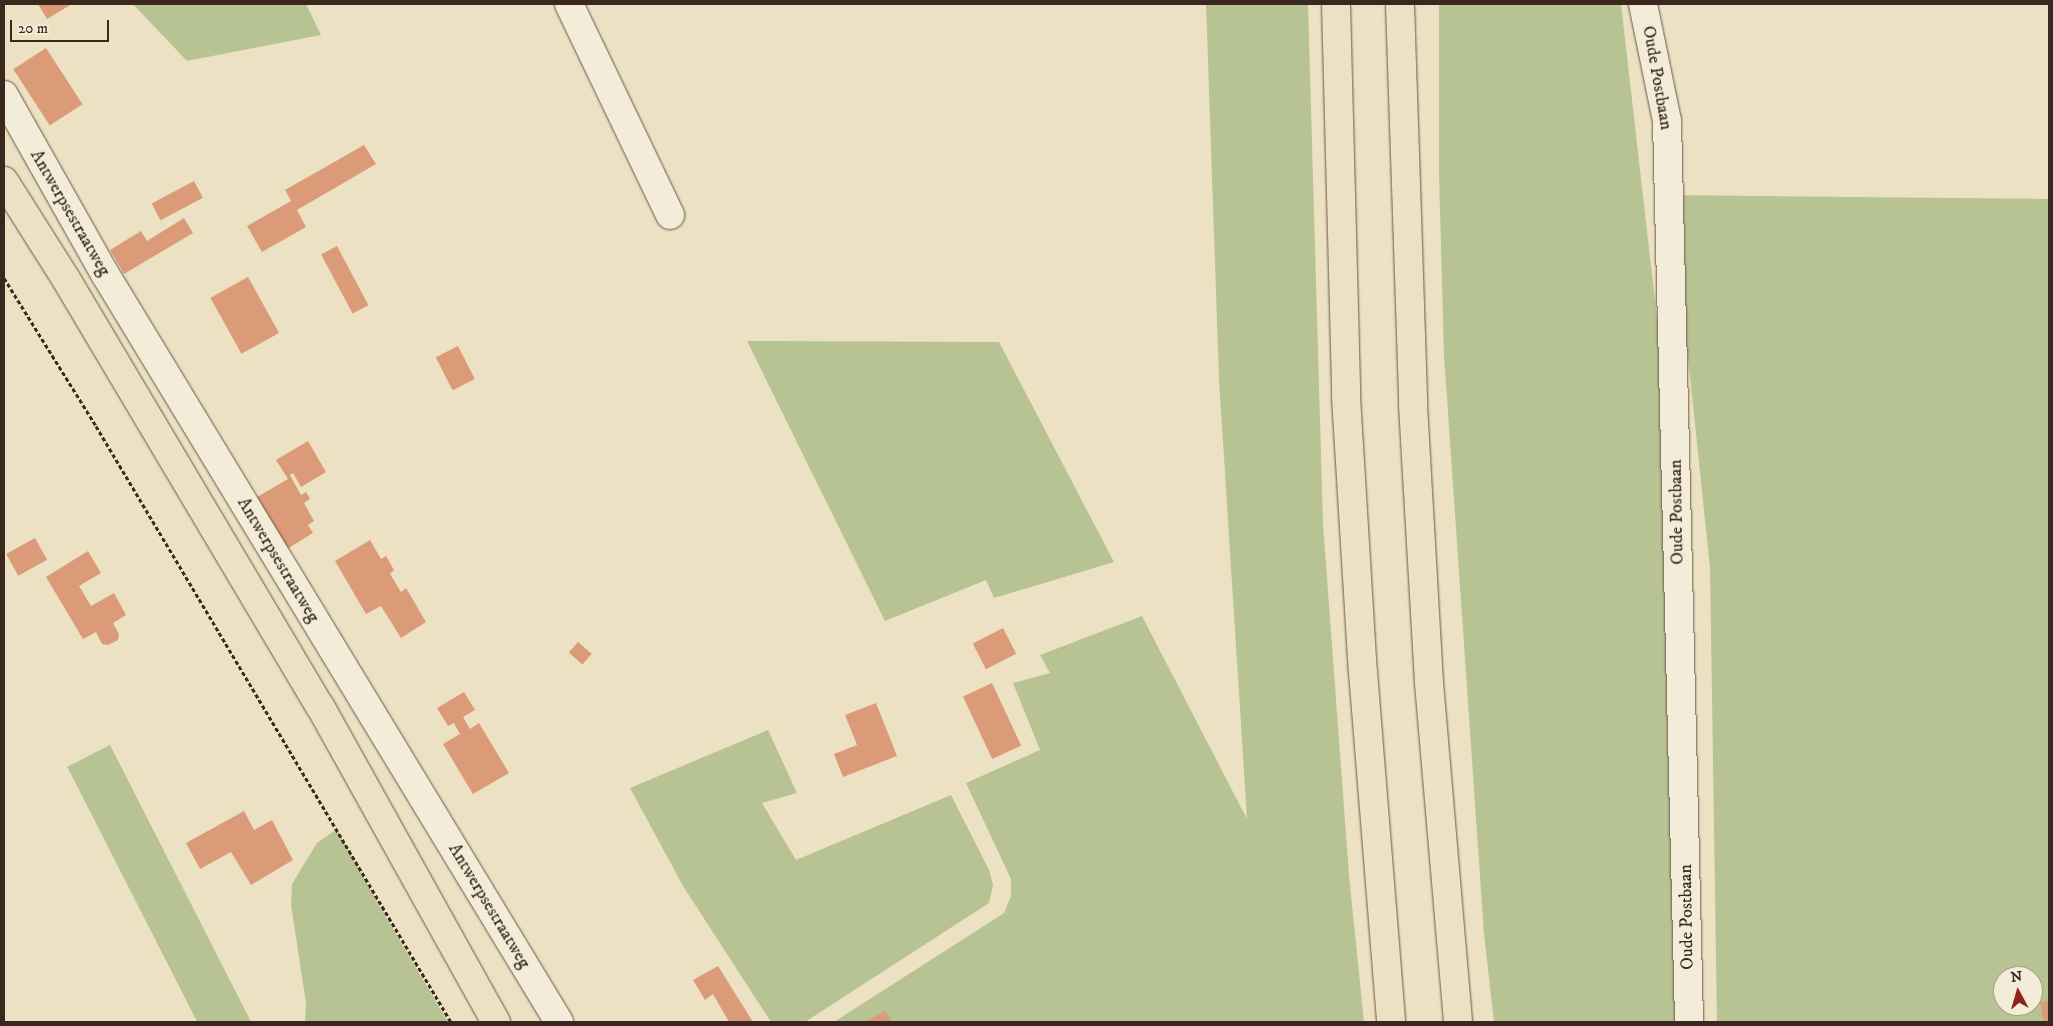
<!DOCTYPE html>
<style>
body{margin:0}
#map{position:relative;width:2053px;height:1026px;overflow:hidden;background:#ede1c3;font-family:"IM FELL DW Pica",serif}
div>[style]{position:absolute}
.green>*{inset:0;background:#b8c394;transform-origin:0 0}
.building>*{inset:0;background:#db9b78;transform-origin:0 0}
.path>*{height:3px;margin-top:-1.5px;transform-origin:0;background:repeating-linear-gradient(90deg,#3a281e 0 4px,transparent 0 6.5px)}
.roads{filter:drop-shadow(0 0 1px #675647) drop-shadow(0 0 1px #675647)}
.minor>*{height:28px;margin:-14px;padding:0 14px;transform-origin:14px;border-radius:14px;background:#f3ecd8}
.primary>*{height:28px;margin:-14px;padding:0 14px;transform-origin:14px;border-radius:14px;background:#ede1c3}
.motorway>*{height:28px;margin:-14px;padding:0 14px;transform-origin:14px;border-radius:14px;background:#ede1c3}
span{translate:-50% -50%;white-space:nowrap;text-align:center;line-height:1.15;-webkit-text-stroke:4px #f3ecd8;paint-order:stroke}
.street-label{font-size:18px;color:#3a281e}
.frame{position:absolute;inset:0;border:5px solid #3a281e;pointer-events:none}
.north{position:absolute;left:1993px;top:966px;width:50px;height:50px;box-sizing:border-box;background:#f3ecd8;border:1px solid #a99e8e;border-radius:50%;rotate:354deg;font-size:14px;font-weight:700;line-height:20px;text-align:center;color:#3a281e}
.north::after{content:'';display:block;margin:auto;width:18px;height:22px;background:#8f2418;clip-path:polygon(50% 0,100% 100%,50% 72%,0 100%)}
.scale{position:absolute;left:10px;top:20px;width:99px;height:22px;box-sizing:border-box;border:2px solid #3a281e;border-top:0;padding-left:6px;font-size:15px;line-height:18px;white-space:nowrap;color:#3a281e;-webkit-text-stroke:4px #f3ecd8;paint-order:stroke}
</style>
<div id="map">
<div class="green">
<i style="clip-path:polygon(133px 4px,306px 4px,321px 35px,187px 61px)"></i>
<i style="clip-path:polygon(1206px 4px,1308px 4px,1323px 524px,1349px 875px,1364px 1022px,834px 1022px,1004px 913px,1011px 896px,1011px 879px,966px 783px,1040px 750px,1013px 683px,1050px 673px,1040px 655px,1142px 616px,1247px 819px,1219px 379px)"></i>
<i style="clip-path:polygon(1439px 4px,1621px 4px,1677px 492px,1686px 1022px,1494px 1022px,1484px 934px,1444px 355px,1439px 174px)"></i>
<i style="clip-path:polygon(evenodd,1671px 195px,2049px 199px,2049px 1022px,1717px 1022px,1710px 568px,1671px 195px,2003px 976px,2033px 976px,2033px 1006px,2003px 1006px,2003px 976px)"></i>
<i style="clip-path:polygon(747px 341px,999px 342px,1114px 562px,994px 598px,986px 580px,885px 621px)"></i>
<i style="clip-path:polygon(768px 730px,797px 793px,762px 803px,796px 860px,951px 795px,989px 870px,993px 885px,989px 903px,805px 1022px,771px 1022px,683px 886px,630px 788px)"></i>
<i style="left:110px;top:745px;width:311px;height:48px;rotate:63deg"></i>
<i style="clip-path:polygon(337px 829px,383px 912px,448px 1022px,305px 1022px,306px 1003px,291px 905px,292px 884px,317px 843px)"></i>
</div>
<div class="building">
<i style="clip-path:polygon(38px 4px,72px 4px,47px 19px)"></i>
<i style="left:46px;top:48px;width:67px;height:39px;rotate:57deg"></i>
<i style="clip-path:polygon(364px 145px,376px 164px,297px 210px,306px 227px,262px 252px,247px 226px,291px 201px,285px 190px)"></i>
<i style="left:194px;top:181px;width:19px;height:48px;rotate:62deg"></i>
<i style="clip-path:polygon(184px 218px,193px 233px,124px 274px,110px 250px,141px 231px,147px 241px)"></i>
<i style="left:337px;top:246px;width:67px;height:18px;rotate:62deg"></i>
<i style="left:248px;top:277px;width:64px;height:43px;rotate:61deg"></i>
<i style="left:458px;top:346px;width:37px;height:25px;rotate:63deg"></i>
<i style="clip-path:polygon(308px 441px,326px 472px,301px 487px,293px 473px,290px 475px,301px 495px,306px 492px,310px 499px,304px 503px,314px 521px,308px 525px,313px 533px,287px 549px,257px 497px,288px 479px,276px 460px)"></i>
<i style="left:35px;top:538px;width:25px;height:33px;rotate:61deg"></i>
<i style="clip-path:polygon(370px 540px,381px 559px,386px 556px,394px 570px,390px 574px,401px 592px,406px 588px,426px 622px,401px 638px,381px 606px,366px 614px,335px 561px)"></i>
<i style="clip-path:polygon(88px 551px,101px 573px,79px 586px,91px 606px,114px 593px,126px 615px,113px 623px,119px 634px,118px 640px,108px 645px,102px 644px,96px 632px,83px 639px,46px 577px)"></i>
<i style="left:1003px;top:628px;width:29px;height:34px;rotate:63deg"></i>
<i style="left:578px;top:642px;width:18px;height:14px;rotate:41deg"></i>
<i style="left:992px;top:683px;width:69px;height:32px;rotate:65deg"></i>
<i style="clip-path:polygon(464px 692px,475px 710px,463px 717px,470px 729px,479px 723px,509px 773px,473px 794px,443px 744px,460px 734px,454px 723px,448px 726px,437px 708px)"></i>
<i style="clip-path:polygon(876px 703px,897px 756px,843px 777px,834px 754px,857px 745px,845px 715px)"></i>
<i style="clip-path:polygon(244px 811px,254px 830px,272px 820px,293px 860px,251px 885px,231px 852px,200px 869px,186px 843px)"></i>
<i style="clip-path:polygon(718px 966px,753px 1022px,729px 1022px,713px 994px,705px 1000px,693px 980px)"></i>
<i style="clip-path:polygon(2049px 1001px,2049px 1022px,2044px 1022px,2040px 1002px)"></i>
<i style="clip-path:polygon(885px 1011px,892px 1022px,864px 1022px)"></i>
</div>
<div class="path">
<i style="left:4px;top:278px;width:174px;rotate:58.1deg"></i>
<i style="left:96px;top:426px;width:694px;rotate:59.22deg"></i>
</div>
<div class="roads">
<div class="minor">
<i style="left:569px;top:4px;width:234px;rotate:64.4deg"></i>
<i style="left:1643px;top:4px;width:119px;rotate:78.4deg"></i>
<i style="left:1667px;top:121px;width:901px;rotate:88.6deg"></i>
<i style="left:4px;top:95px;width:206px;rotate:60.6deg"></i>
<i style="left:105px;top:274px;width:875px;rotate:58.74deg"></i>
</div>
<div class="primary">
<i style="left:4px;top:181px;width:116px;rotate:57.7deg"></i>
<i style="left:66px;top:279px;width:497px;rotate:59.3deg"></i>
<i style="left:320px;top:706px;width:362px;rotate:60.9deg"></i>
</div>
<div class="motorway">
<i style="left:1336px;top:4px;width:393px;rotate:88.5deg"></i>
<i style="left:1346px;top:397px;width:276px;rotate:86.5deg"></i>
<i style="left:1363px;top:672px;width:351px;rotate:85.4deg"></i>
<i style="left:1400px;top:4px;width:401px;rotate:88.1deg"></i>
<i style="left:1413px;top:405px;width:278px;rotate:86.7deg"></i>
<i style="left:1429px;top:683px;width:340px;rotate:85.1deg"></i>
</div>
</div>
<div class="street-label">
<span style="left:1657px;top:78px;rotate:80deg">Oude Postbaan</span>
<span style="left:70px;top:213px;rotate:60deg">Antwerpsestraatweg</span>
<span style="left:1677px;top:512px;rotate:-91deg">Oude Postbaan</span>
<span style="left:278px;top:560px;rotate:59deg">Antwerpsestraatweg</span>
<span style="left:489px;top:906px;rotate:59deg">Antwerpsestraatweg</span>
<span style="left:1687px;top:917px;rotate:-91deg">Oude Postbaan</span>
</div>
<div class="frame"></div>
<div class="north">N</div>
<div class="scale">20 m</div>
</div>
